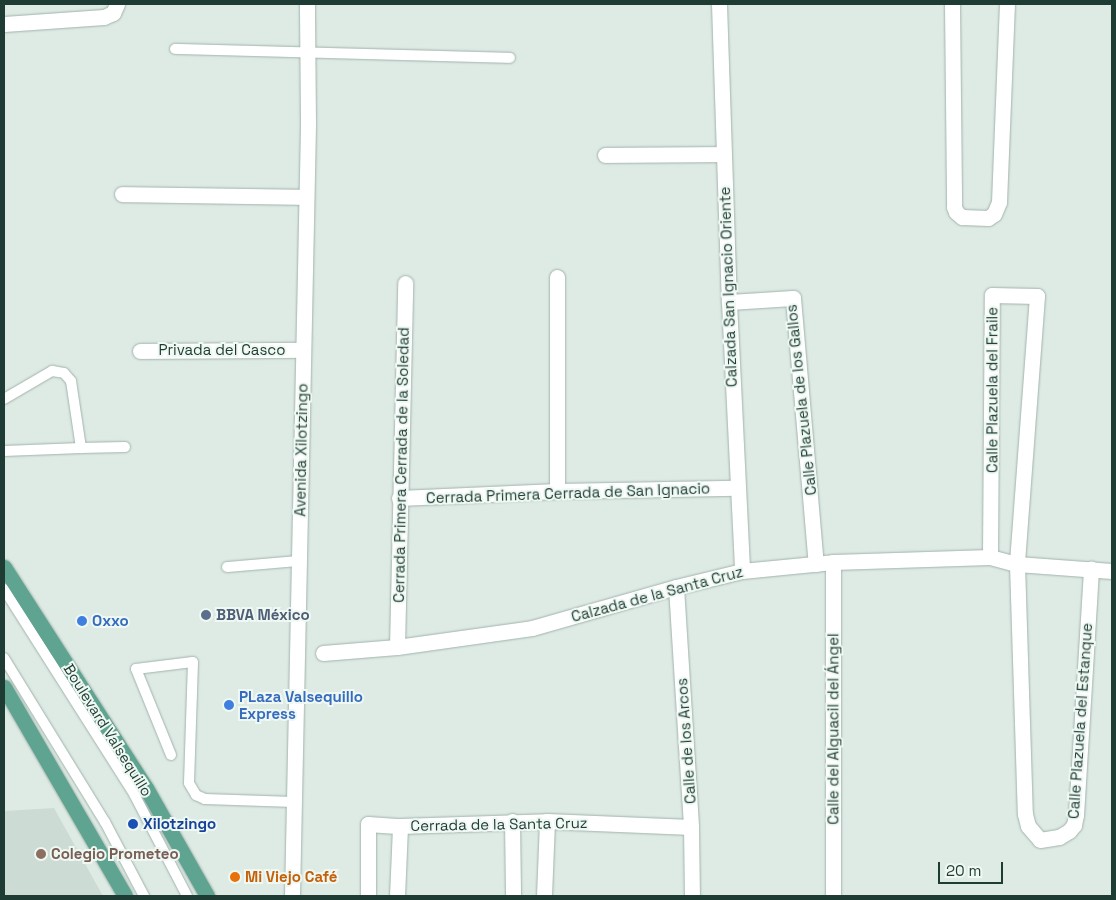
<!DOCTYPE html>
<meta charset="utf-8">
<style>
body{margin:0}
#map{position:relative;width:1116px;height:900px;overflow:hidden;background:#deebe5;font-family:"Space Grotesk",sans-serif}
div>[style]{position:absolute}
.built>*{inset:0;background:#ccdbd4}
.roads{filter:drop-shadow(0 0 1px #a1b3ac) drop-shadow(0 0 1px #a1b3ac)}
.lane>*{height:10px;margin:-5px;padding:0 5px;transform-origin:5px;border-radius:5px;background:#fff}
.street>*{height:15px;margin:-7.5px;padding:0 7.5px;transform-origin:7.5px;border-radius:7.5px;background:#fff}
.secondary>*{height:15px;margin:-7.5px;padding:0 7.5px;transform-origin:7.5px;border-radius:7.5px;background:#fff}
.primary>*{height:15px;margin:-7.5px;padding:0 7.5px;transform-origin:7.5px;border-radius:7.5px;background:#5fa490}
.dots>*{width:14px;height:14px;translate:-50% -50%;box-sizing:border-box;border:2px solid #eff8f3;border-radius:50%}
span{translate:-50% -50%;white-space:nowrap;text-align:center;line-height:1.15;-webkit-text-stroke:4px #eff8f3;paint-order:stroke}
.street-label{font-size:15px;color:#1e3c33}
.service-label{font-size:15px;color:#4e5e75;font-weight:700}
.left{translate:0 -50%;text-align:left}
.shop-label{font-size:15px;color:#366cbe;font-weight:700}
.transit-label{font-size:15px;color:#164399;font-weight:700}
.education-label{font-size:15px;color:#785e54;font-weight:700}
.food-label{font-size:15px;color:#c56008;font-weight:700}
.frame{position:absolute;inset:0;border:5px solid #1e3c33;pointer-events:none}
.scale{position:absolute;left:938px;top:862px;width:65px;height:22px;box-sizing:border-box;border:2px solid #1e3c33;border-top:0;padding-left:6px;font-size:15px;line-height:18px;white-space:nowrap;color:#1e3c33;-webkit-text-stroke:4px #eff8f3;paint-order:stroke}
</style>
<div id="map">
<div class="built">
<i style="clip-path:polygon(54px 808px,103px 896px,4px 896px,4px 811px)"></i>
</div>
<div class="roads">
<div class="lane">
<i style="left:175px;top:49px;width:335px;rotate:1.5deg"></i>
<i style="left:4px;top:399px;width:56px;rotate:-30.3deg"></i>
<i style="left:52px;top:371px;width:12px;rotate:9deg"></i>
<i style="left:64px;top:373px;width:11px;rotate:49deg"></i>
<i style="left:71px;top:381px;width:68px;rotate:81.5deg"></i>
<i style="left:81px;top:448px;width:44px;rotate:-1.3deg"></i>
<i style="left:4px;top:451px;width:77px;rotate:-2.2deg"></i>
<i style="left:227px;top:567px;width:72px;rotate:-4.8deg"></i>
<i style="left:4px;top:589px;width:243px;rotate:57.6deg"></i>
<i style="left:134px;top:794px;width:115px;rotate:62.5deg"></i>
<i style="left:4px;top:658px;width:193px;rotate:58.4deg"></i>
<i style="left:105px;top:822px;width:84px;rotate:62.2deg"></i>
<i style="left:171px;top:755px;width:93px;rotate:-112.1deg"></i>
<i style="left:136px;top:669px;width:57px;rotate:-7deg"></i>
<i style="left:193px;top:662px;width:121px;rotate:91.9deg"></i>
<i style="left:189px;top:783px;width:14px;rotate:60deg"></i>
<i style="left:196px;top:795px;width:10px;rotate:24deg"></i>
<i style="left:205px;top:799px;width:89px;rotate:1.9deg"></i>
</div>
<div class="street">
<i style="left:719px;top:4px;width:298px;rotate:88.1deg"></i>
<i style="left:729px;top:302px;width:269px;rotate:87.2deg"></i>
<i style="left:952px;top:4px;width:203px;rotate:89.4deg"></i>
<i style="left:954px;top:207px;width:5px;rotate:68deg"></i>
<i style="left:956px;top:212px;width:8px;rotate:40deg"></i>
<i style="left:962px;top:217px;width:26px;rotate:2deg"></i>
<i style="left:988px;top:218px;width:7px;rotate:-34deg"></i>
<i style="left:994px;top:214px;width:13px;rotate:-67deg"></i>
<i style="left:999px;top:202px;width:198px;rotate:-87.7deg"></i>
<i style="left:4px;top:24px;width:100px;rotate:-4deg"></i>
<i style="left:104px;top:17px;width:10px;rotate:-24deg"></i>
<i style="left:113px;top:13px;width:10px;rotate:-66deg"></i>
<i style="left:605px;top:155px;width:118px;rotate:-0.5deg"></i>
<i style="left:122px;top:194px;width:184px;rotate:0.9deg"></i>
<i style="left:729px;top:302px;width:64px;rotate:-3.6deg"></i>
<i style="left:793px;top:298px;width:267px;rotate:85.1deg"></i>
<i style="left:140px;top:351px;width:163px;rotate:-0.4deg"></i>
<i style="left:557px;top:491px;width:214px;rotate:-90deg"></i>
<i style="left:399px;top:498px;width:158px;rotate:-2.5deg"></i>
<i style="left:557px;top:491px;width:180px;rotate:-1deg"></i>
<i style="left:990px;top:557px;width:262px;rotate:-89.6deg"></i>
<i style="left:992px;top:295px;width:45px;rotate:1.3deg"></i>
<i style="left:1037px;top:296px;width:269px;rotate:94.3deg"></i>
<i style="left:1017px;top:564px;width:250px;rotate:88.2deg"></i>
<i style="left:1025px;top:814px;width:12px;rotate:76deg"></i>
<i style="left:1028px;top:826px;width:18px;rotate:49deg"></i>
<i style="left:1040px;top:840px;width:19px;rotate:-9deg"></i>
<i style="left:1059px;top:837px;width:12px;rotate:-31deg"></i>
<i style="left:1069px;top:831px;width:8px;rotate:-50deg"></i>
<i style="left:1074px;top:825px;width:10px;rotate:-79deg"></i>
<i style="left:1076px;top:815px;width:247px;rotate:-86.5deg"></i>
<i style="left:833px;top:562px;width:334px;rotate:90deg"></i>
<i style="left:676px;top:587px;width:240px;rotate:86.4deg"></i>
<i style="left:691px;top:827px;width:69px;rotate:89.2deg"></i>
<i style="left:397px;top:647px;width:364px;rotate:-88.7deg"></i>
<i style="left:323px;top:653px;width:74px;rotate:-4.6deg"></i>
<i style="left:397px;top:647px;width:136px;rotate:-8deg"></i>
<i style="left:532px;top:628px;width:150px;rotate:-15.9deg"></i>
<i style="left:676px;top:587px;width:68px;rotate:-13.6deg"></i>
<i style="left:742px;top:571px;width:91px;rotate:-5.6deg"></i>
<i style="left:833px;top:562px;width:157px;rotate:-1.8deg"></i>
<i style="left:990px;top:557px;width:28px;rotate:15deg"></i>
<i style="left:1017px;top:564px;width:95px;rotate:4.2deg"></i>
<i style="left:512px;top:821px;width:75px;rotate:89.2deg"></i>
<i style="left:368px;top:896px;width:72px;rotate:-90deg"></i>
<i style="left:368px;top:824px;width:32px;rotate:4deg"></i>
<i style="left:400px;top:826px;width:147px;rotate:-1.9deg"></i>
<i style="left:547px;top:821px;width:144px;rotate:2.4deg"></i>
<i style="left:397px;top:896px;width:70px;rotate:-87.5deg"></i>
<i style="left:544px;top:896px;width:75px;rotate:-87.7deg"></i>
</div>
<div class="secondary">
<i style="left:292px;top:896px;width:772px;rotate:-88.81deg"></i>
<i style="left:308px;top:124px;width:120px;rotate:-90.5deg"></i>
</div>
<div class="primary">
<i style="left:4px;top:567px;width:263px;rotate:57.3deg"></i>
<i style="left:146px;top:788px;width:124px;rotate:60.5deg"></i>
<i style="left:4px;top:687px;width:241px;rotate:59.9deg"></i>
</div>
</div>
<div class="dots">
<i style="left:206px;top:615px;background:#5c6f8a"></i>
<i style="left:82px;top:621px;background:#3f7fe0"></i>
<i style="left:229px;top:705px;background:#3f7fe0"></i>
<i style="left:133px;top:824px;background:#1a4fb4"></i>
<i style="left:41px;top:854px;background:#8d6e63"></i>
<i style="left:235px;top:877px;background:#e8710a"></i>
</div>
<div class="street-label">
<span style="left:728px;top:287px;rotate:-92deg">Calzada San Ignacio Oriente</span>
<span style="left:222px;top:350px">Privada del Casco</span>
<span style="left:992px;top:390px;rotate:-90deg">Calle Plazuela del Fraile</span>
<span style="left:801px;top:400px;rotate:-96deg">Calle Plazuela de los Gallos</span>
<span style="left:301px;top:450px;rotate:-89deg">Avenida Xilotzingo</span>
<span style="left:401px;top:465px;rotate:-89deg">Cerrada Primera Cerrada de la Soledad</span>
<span style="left:568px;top:493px;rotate:-2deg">Cerrada Primera Cerrada de San Ignacio</span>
<span style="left:657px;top:594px;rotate:-15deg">Calzada de la Santa Cruz</span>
<span style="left:1080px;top:721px;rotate:-86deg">Calle Plazuela del Estanque</span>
<span style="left:833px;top:729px;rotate:-90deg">Calle del Alguacil del Ángel</span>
<span style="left:108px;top:730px;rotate:58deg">Boulevard Valsequillo</span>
<span style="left:686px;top:741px;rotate:-94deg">Calle de los Arcos</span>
<span style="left:499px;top:824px;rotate:-1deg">Cerrada de la Santa Cruz</span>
</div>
<div class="service-label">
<span class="left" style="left:216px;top:615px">BBVA México</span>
</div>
<div class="shop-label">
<span class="left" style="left:92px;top:621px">Oxxo</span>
<span class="left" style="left:239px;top:705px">PLaza Valsequillo<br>Express</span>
</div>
<div class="transit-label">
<span class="left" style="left:143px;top:824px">Xilotzingo</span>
</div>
<div class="education-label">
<span class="left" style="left:51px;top:854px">Colegio Prometeo</span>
</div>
<div class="food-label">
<span class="left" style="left:245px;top:877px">Mi Viejo Café</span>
</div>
<div class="frame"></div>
<div class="scale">20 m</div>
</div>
